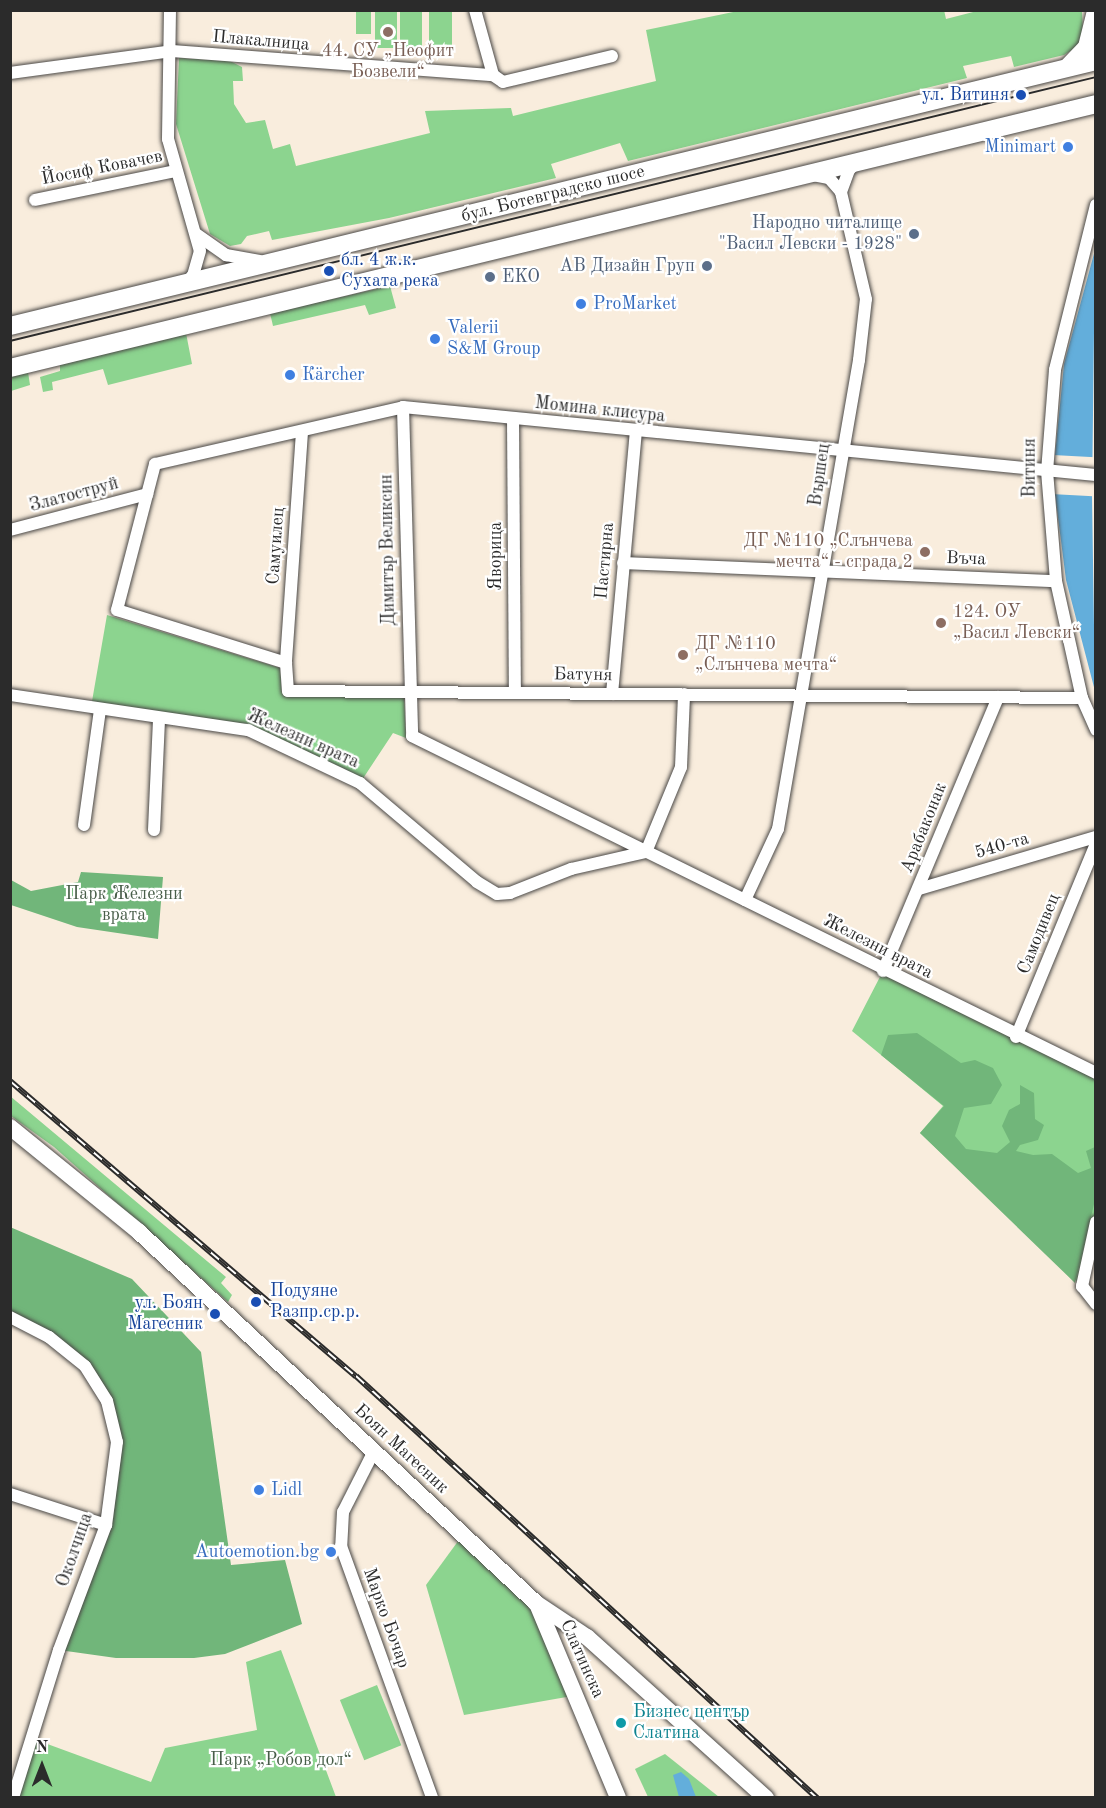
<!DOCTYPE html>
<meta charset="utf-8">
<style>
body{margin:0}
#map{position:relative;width:1106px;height:1808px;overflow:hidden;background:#f9eddd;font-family:"Old Standard TT",serif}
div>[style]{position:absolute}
.green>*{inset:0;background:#8cd48f;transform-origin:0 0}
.forest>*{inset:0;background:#71b67a}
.water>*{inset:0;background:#63aedb}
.pier>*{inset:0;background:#f9eddd;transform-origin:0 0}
.roads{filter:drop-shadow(0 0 2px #4a4846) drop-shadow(0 0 2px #4a4846)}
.street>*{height:12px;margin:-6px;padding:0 6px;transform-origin:6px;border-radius:6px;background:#fff}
.secondary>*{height:16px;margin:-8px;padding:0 8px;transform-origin:8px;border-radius:8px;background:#fff}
.primary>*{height:18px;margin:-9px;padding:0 9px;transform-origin:9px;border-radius:9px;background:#fff}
.tram>*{height:1.5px;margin:-0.75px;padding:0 0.75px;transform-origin:0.75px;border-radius:0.75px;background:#2b2b2b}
.rail>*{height:6px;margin-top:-3px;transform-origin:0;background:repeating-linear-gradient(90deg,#fff 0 11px,#2b2b2b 0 22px);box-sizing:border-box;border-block:2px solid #2b2b2b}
.dots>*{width:16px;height:16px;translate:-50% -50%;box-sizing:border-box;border:3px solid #fff;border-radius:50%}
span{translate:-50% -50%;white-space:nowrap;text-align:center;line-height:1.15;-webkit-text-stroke:4.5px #fff;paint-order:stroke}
.street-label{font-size:18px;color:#2b2b2b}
.education-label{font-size:18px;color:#785e54}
.right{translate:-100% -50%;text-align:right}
.left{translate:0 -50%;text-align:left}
.transit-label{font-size:18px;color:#164399}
.shop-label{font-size:18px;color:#366cbe}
.service-label{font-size:18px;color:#4e5e75}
.park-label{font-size:18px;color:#485e49}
.culture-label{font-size:18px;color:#0d838f}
.frame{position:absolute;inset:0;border:12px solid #2b2b2b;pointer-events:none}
.north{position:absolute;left:12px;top:1736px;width:60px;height:60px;-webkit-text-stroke:4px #fff;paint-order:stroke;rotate:0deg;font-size:16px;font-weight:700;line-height:24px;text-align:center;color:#2b2b2b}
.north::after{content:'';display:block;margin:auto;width:21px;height:27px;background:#2b2b2b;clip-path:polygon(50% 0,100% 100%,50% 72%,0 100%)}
</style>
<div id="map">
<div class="green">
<i style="clip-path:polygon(944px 10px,946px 19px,977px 11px,1082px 11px,1083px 33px,1078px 46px,1064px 55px,1014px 67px,1011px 56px,963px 66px,967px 78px,628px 161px,620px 143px,551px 164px,556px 178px,389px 218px,272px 240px,269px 231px,247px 236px,241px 244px,230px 246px,210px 234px,176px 124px,179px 58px,230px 61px,242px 67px,243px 81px,233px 81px,234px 104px,246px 123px,265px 120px,273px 149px,290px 144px,296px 166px,430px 133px,425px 111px,511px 108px,513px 116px,656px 81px,646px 30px,738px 11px)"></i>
<i style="left:356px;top:11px;width:15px;height:23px"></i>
<i style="left:375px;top:11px;width:22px;height:37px"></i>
<i style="left:400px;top:11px;width:22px;height:38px"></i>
<i style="left:429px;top:11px;width:23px;height:37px"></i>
<i style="clip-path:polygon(390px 286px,396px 308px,369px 315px,365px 305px,273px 326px,270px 313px)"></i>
<i style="clip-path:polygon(186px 333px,192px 364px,108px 385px,103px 369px,52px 382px,53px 390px,43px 392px,40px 377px,60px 371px,60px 365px)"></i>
<i style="clip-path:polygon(28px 372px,30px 385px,11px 391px,10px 376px)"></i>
<i style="clip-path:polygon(107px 615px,280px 668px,282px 693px,404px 694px,406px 738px,393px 733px,360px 783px,248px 730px,91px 707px)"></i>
<i style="clip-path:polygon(883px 971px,1095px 1073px,1095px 1222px,1082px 1286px,920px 1133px,943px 1106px,852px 1031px)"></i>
<i style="clip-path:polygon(10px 1096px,226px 1277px,221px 1283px,232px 1295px,228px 1302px,54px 1147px,11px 1116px)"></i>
<i style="clip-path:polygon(464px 1533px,536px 1603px,578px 1695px,464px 1715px,426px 1585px)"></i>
<i style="clip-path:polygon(281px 1650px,336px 1797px,13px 1798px,31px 1738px,151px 1782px,165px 1748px,257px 1730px,246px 1662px)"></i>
<i style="left:377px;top:1685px;width:65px;height:40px;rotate:68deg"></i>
<i style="clip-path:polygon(665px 1754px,719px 1797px,648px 1797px,635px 1769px)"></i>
</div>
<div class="forest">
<i style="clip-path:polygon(81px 872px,163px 877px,158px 939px,77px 927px,11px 905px,11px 880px,31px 891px,78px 882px)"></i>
<i style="clip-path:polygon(917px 1033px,961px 1063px,975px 1060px,993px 1068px,1002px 1085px,991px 1104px,964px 1108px,955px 1136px,966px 1149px,997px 1153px,1010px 1142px,1002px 1126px,1009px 1110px,1020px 1104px,1020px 1085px,1034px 1093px,1035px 1119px,1044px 1125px,1038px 1140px,1020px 1145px,1016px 1151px,1033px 1155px,1052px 1154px,1078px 1173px,1091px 1168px,1086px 1151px,1095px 1147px,1095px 1200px,1075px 1283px,920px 1133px,944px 1106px,881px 1055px,888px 1035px)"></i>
<i style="clip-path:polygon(10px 1227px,132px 1279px,201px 1352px,231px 1565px,285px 1560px,302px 1624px,225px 1654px,194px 1658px,116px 1658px,59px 1650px,106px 1525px,114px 1422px,85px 1366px,11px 1317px)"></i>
</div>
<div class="water">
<i style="clip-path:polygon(1095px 250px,1092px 496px,1095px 691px,1066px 580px,1055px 494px,1055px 455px,1064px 364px)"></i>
<i style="clip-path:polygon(681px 1772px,689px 1779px,696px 1797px,679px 1797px,673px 1775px)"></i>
</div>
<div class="pier">
<i style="left:1053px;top:455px;width:42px;height:39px;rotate:3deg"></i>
</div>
<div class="roads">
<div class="street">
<i style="left:170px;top:10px;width:129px;rotate:90.9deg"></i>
<i style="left:168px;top:139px;width:116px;rotate:74.1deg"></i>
<i style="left:200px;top:251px;width:25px;rotate:106deg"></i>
<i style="left:193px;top:275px;width:13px;rotate:129deg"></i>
<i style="left:475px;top:10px;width:67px;rotate:74.5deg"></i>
<i style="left:10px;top:73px;width:163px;rotate:-7.7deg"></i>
<i style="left:172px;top:51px;width:322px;rotate:4.3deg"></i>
<i style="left:493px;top:75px;width:12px;rotate:35deg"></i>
<i style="left:503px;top:82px;width:112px;rotate:-13.4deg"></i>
<i style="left:813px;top:175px;width:16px;rotate:11deg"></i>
<i style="left:829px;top:178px;width:18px;rotate:49deg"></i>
<i style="left:35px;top:200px;width:143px;rotate:-11.7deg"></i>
<i style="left:1096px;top:205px;width:170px;rotate:104deg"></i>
<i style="left:1055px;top:370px;width:101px;rotate:94.5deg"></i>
<i style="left:1047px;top:471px;width:110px;rotate:85.3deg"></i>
<i style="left:1056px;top:581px;width:120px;rotate:77.5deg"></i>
<i style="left:1082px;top:698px;width:35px;rotate:66deg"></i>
<i style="left:196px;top:234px;width:37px;rotate:35deg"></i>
<i style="left:226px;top:255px;width:34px;rotate:10deg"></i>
<i style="left:403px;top:407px;width:329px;rotate:88.4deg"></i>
<i style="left:412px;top:736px;width:763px;rotate:26.23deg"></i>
<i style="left:513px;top:419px;width:273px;rotate:89.6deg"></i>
<i style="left:302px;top:432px;width:232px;rotate:94deg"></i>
<i style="left:286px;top:663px;width:28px;rotate:86deg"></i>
<i style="left:288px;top:691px;width:794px;rotate:0.51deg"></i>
<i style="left:10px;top:530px;width:142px;rotate:-14.7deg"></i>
<i style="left:623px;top:563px;width:433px;rotate:2.4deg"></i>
<i style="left:286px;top:663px;width:177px;rotate:-162.6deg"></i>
<i style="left:117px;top:610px;width:151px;rotate:-75.4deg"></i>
<i style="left:155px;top:464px;width:254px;rotate:-12.9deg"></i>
<i style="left:403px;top:407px;width:696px;rotate:5.6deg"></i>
<i style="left:612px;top:694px;width:263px;rotate:-84.8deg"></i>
<i style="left:10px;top:695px;width:241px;rotate:8.4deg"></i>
<i style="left:248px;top:730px;width:124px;rotate:25.3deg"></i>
<i style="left:360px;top:783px;width:153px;rotate:40.2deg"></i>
<i style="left:477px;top:882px;width:23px;rotate:31deg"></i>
<i style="left:497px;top:894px;width:13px;rotate:-4deg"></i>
<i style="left:510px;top:893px;width:66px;rotate:-21.5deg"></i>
<i style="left:571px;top:869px;width:77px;rotate:-12.8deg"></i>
<i style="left:646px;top:852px;width:92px;rotate:-67.6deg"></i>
<i style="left:681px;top:767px;width:73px;rotate:-87.6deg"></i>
<i style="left:84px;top:825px;width:117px;rotate:-82.1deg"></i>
<i style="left:154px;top:830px;width:112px;rotate:-87.4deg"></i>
<i style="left:919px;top:889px;width:184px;rotate:-16.4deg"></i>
<i style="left:745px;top:900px;width:78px;rotate:-65.1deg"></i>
<i style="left:778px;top:829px;width:476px;rotate:-80.2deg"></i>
<i style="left:859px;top:360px;width:61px;rotate:-83.5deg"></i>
<i style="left:866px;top:299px;width:110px;rotate:-103.2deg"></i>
<i style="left:841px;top:192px;width:23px;rotate:-70deg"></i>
<i style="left:849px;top:170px;width:11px;rotate:-45deg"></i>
<i style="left:883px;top:971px;width:297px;rotate:-67.2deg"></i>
<i style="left:1016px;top:1037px;width:209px;rotate:-67.5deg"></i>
<i style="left:1096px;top:1222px;width:66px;rotate:102.3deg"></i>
<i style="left:1082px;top:1286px;width:23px;rotate:52deg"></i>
<i style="left:10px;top:1317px;width:44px;rotate:27.1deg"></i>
<i style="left:49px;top:1337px;width:46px;rotate:38.9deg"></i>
<i style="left:85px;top:1366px;width:41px;rotate:57.8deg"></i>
<i style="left:107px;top:1401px;width:42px;rotate:76.3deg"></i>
<i style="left:117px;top:1442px;width:84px;rotate:97.5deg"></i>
<i style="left:106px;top:1525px;width:134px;rotate:110.6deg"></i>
<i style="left:59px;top:1650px;width:155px;rotate:107.3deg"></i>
<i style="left:374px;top:1451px;width:68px;rotate:116.9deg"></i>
<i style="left:343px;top:1512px;width:34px;rotate:93deg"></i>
<i style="left:341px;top:1546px;width:268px;rotate:70.1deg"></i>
<i style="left:10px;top:1494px;width:101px;rotate:17.9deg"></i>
</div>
<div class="secondary">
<i style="left:10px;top:1127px;width:166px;rotate:39.1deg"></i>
<i style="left:139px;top:1232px;width:543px;rotate:43.06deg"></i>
<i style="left:536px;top:1603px;width:61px;rotate:33.7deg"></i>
<i style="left:587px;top:1637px;width:241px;rotate:42deg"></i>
<i style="left:537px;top:1604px;width:210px;rotate:67.3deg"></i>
</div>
<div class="primary">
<i style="left:1068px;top:67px;width:28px;rotate:-46deg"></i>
<i style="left:1087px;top:47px;width:37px;rotate:-76deg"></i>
<i style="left:10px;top:326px;width:1118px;rotate:-13.71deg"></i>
<i style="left:10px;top:368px;width:1118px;rotate:-13.66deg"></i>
</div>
</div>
<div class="tram">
<i style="left:10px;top:341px;width:1118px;rotate:-13.66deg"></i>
</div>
<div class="rail">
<i style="left:10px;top:1081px;width:455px;rotate:40.5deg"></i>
<i style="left:356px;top:1376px;width:625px;rotate:42.47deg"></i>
</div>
<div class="dots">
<i style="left:388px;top:32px;background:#8d6e63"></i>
<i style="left:1021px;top:95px;background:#1a4fb4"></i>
<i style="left:1068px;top:147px;background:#3f7fe0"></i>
<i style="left:914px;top:234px;background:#5c6f8a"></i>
<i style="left:707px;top:266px;background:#5c6f8a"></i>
<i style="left:329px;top:271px;background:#1a4fb4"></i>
<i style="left:490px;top:277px;background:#5c6f8a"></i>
<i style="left:581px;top:304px;background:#3f7fe0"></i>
<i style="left:435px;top:339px;background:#3f7fe0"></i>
<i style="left:290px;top:375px;background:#3f7fe0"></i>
<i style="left:925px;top:552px;background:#8d6e63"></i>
<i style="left:941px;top:623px;background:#8d6e63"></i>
<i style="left:683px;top:655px;background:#8d6e63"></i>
<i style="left:256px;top:1302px;background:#1a4fb4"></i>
<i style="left:215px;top:1314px;background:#1a4fb4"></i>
<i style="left:259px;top:1490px;background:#3f7fe0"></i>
<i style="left:331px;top:1552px;background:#3f7fe0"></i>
<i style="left:621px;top:1723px;background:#0f9aa8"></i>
</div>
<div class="street-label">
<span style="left:261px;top:41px;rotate:5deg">Плакалница</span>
<span style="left:102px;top:168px;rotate:-11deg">Йосиф Ковачев</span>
<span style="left:553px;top:194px;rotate:-14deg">бул. Ботевградско шосе</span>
<span style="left:600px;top:410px;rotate:6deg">Момина клисура</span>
<span style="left:1030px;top:468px;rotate:-90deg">Витиня</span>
<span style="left:820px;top:475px;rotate:-82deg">Вършец</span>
<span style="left:74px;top:495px;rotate:-15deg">Златоструй</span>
<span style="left:276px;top:546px;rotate:-86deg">Самуилец</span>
<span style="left:388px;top:550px;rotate:-91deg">Димитър Великсин</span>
<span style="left:496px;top:556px;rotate:-90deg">Яворица</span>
<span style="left:966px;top:559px;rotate:2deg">Въча</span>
<span style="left:605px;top:561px;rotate:-85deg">Пастирна</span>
<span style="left:583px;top:675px;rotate:1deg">Батуня</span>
<span style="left:303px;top:739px;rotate:24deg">Железни врата</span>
<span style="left:924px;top:828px;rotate:-68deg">Арабаконак</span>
<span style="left:1002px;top:846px;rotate:-16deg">540-та</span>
<span style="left:1039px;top:934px;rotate:-68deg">Самодивец</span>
<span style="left:878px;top:947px;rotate:27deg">Железни врата</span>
<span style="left:401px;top:1449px;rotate:43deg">Боян Магесник</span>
<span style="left:75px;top:1550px;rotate:-71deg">Околчица</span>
<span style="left:386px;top:1618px;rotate:70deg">Марко Бочар</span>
<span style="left:582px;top:1659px;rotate:66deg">Слатинска</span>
</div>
<div class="education-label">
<span style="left:388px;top:62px">44. СУ „Неофит<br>Бозвели“</span>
<span class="right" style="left:913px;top:552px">ДГ №110 „Слънчева<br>мечта“ - сграда 2</span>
<span class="left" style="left:953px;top:623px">124. ОУ<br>„Васил Левски“</span>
<span class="left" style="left:695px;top:655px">ДГ №110<br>„Слънчева мечта“</span>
</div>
<div class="transit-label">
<span class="right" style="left:1009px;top:95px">ул. Витиня</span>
<span class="left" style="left:341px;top:271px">бл. 4 ж.к.<br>Сухата река</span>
<span class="left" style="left:270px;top:1302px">Подуяне<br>Разпр.ср.р.</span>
<span class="right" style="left:203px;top:1314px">ул. Боян<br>Магесник</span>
</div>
<div class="shop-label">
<span class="right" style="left:1056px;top:147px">Minimart</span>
<span class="left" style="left:593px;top:304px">ProMarket</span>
<span class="left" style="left:447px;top:339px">Valerii<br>S&amp;M Group</span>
<span class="left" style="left:302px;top:375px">Кärcher</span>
<span class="left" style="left:271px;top:1490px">Lidl</span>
<span class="right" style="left:319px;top:1552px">Autoemotion.bg</span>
</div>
<div class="service-label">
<span class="right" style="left:902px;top:234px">Народно читалище<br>"Васил Левски - 1928"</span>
<span class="right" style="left:695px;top:266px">АВ Дизайн Груп</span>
<span class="left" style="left:502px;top:277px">EKO</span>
</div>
<div class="park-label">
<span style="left:124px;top:905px">Парк Железни<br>врата</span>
<span style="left:281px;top:1760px">Парк „Робов дол“</span>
</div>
<div class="culture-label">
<span class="left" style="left:633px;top:1723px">Бизнес център<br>Слатина</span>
</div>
<div class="frame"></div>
<div class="north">N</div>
</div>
